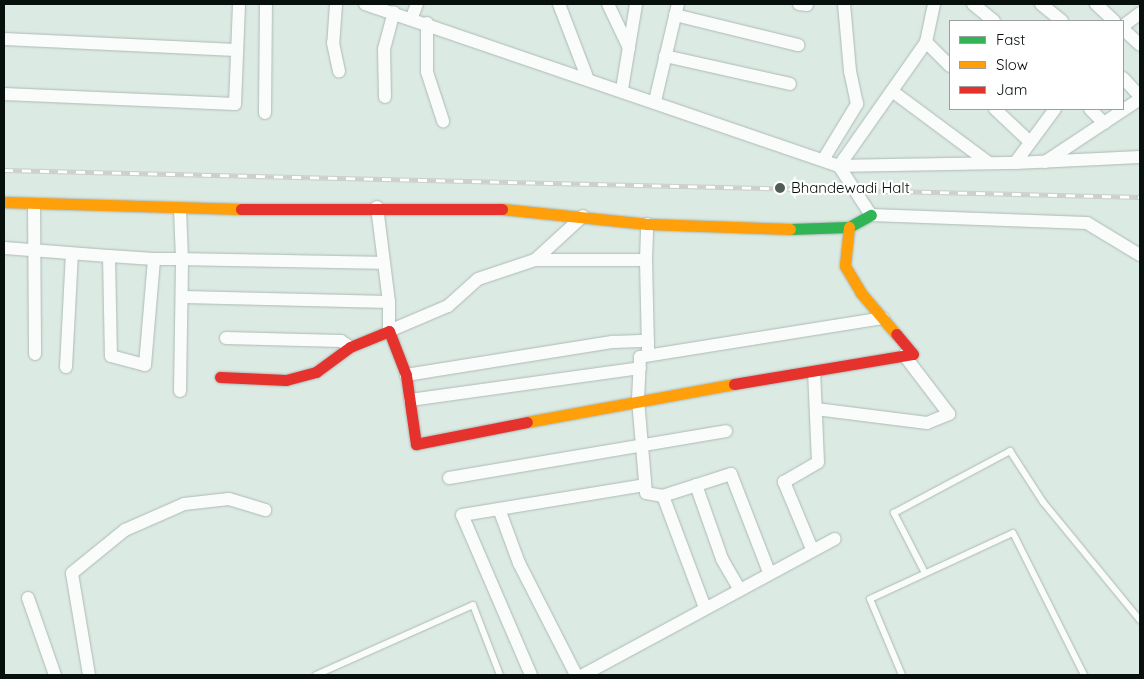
<!DOCTYPE html>
<style>
body{margin:0}
#map{position:relative;width:1144px;height:679px;overflow:hidden;background:#dbeae3;font-family:Quicksand,sans-serif}
div>[style]{position:absolute}
.roads{filter:drop-shadow(0 0 1px #aebab4) drop-shadow(0 0 1px #aebab4)}
.lane>*{height:6px;margin:-3px;padding:0 3px;transform-origin:3px;border-radius:3px;background:#fafcfb}
.street>*{height:12px;margin:-6px;padding:0 6px;transform-origin:6px;border-radius:6px;background:#fafcfb}
.fast>*{height:11px;margin:-5.5px;padding:0 5.5px;transform-origin:5.5px;border-radius:5.5px;background:#30b455}
.slow>*{height:11px;margin:-5.5px;padding:0 5.5px;transform-origin:5.5px;border-radius:5.5px;background:#ff9f0a}
.jam>*{height:11px;margin:-5.5px;padding:0 5.5px;transform-origin:5.5px;border-radius:5.5px;background:#e5322d}
.rail>*{height:5px;margin-top:-2.5px;transform-origin:0;background:repeating-linear-gradient(90deg,#fff 0 9px,#cbcfcd 0 18px);box-sizing:border-box;border-block:1px solid #cbcfcd}
.dots>*{width:14px;height:14px;translate:-50% -50%;box-sizing:border-box;border:2px solid #fff;border-radius:50%}
span{translate:-50% -50%;white-space:nowrap;text-align:center;line-height:1.15;-webkit-text-stroke:4.5px #fff;paint-order:stroke}
.poi-label{font-size:15px;color:#07100c}
.left{translate:0 -50%;text-align:left}
.frame{position:absolute;inset:0;border:5px solid #07100c;pointer-events:none}
.legend{position:absolute;left:949px;top:20px;width:175px;height:90px;box-sizing:border-box;background:#fff;border:1px solid #9c9f9e;margin:0;padding:6px 9px;list-style:none;font-size:15px;color:#07100c}
.legend li{display:flex;align-items:center;gap:10px;height:25px}
.legend b{width:25px;border:1px solid #9c9f9e}
</style>
<div id="map">
<div class="roads">
<div class="lane">
<i style="left:925px;top:573px;width:68px;rotate:-117.3deg"></i>
<i style="left:894px;top:513px;width:132px;rotate:-28.1deg"></i>
<i style="left:1010px;top:451px;width:61px;rotate:57.1deg"></i>
<i style="left:1043px;top:502px;width:153px;rotate:50.6deg"></i>
<i style="left:316px;top:675px;width:172px;rotate:-24deg"></i>
<i style="left:473px;top:605px;width:75px;rotate:68.9deg"></i>
<i style="left:902px;top:675px;width:82px;rotate:-112.8deg"></i>
<i style="left:870px;top:599px;width:157px;rotate:-24.8deg"></i>
<i style="left:1013px;top:533px;width:159px;rotate:63.4deg"></i>
</div>
<div class="street">
<i style="left:336px;top:4px;width:39px;rotate:94deg"></i>
<i style="left:333px;top:43px;width:29px;rotate:78deg"></i>
<i style="left:365px;top:4px;width:501px;rotate:18.87deg"></i>
<i style="left:839px;top:166px;width:176px;rotate:-1deg"></i>
<i style="left:559px;top:4px;width:78px;rotate:69deg"></i>
<i style="left:608px;top:4px;width:49px;rotate:64.5deg"></i>
<i style="left:799px;top:4px;width:8px;rotate:7deg"></i>
<i style="left:973px;top:4px;width:27px;rotate:39deg"></i>
<i style="left:1041px;top:4px;width:27px;rotate:39deg"></i>
<i style="left:1096px;top:4px;width:25px;rotate:43deg"></i>
<i style="left:675px;top:15px;width:127px;rotate:13.7deg"></i>
<i style="left:412px;top:17px;width:14px;rotate:-69deg"></i>
<i style="left:427px;top:23px;width:49px;rotate:90deg"></i>
<i style="left:427px;top:72px;width:52px;rotate:71.9deg"></i>
<i style="left:1123px;top:26px;width:21px;rotate:-37deg"></i>
<i style="left:1123px;top:29px;width:23px;rotate:43deg"></i>
<i style="left:4px;top:39px;width:232px;rotate:2.7deg"></i>
<i style="left:926px;top:42px;width:34px;rotate:45deg"></i>
<i style="left:665px;top:56px;width:128px;rotate:12.6deg"></i>
<i style="left:1123px;top:78px;width:25px;rotate:47deg"></i>
<i style="left:622px;top:89px;width:86px;rotate:-80.6deg"></i>
<i style="left:892px;top:91px;width:121px;rotate:36.6deg"></i>
<i style="left:4px;top:94px;width:231px;rotate:2.5deg"></i>
<i style="left:235px;top:104px;width:100px;rotate:-87.7deg"></i>
<i style="left:385px;top:97px;width:48px;rotate:-91.2deg"></i>
<i style="left:384px;top:49px;width:38px;rotate:-75deg"></i>
<i style="left:655px;top:101px;width:100px;rotate:-76.7deg"></i>
<i style="left:995px;top:109px;width:48px;rotate:43.3deg"></i>
<i style="left:1055px;top:109px;width:67px;rotate:126.5deg"></i>
<i style="left:1015px;top:163px;width:125px;rotate:-2.7deg"></i>
<i style="left:1090px;top:109px;width:20px;rotate:45deg"></i>
<i style="left:265px;top:113px;width:109px;rotate:-89.5deg"></i>
<i style="left:823px;top:160px;width:66px;rotate:-58.7deg"></i>
<i style="left:857px;top:104px;width:34px;rotate:-102deg"></i>
<i style="left:850px;top:71px;width:67px;rotate:-95.1deg"></i>
<i style="left:1045px;top:162px;width:114px;rotate:-33.6deg"></i>
<i style="left:839px;top:166px;width:59px;rotate:56.9deg"></i>
<i style="left:871px;top:215px;width:216px;rotate:2.1deg"></i>
<i style="left:1087px;top:223px;width:62px;rotate:31.1deg"></i>
<i style="left:839px;top:166px;width:151px;rotate:-54.9deg"></i>
<i style="left:926px;top:42px;width:39px;rotate:-78deg"></i>
<i style="left:34px;top:204px;width:150px;rotate:89.6deg"></i>
<i style="left:377px;top:207px;width:96px;rotate:82.8deg"></i>
<i style="left:389px;top:302px;width:29px;rotate:90deg"></i>
<i style="left:389px;top:331px;width:64px;rotate:-23deg"></i>
<i style="left:448px;top:306px;width:40px;rotate:-42deg"></i>
<i style="left:478px;top:279px;width:60px;rotate:-18.4deg"></i>
<i style="left:535px;top:260px;width:65px;rotate:-42.5deg"></i>
<i style="left:4px;top:248px;width:105px;rotate:4.4deg"></i>
<i style="left:109px;top:256px;width:100px;rotate:88.9deg"></i>
<i style="left:111px;top:356px;width:35px;rotate:15deg"></i>
<i style="left:145px;top:365px;width:106px;rotate:-85.1deg"></i>
<i style="left:154px;top:259px;width:28px"></i>
<i style="left:182px;top:259px;width:50px;rotate:-92.3deg"></i>
<i style="left:109px;top:256px;width:45px;rotate:3.8deg"></i>
<i style="left:535px;top:260px;width:111px"></i>
<i style="left:646px;top:260px;width:90px;rotate:88.7deg"></i>
<i style="left:646px;top:260px;width:36px;rotate:-88deg"></i>
<i style="left:184px;top:297px;width:205px;rotate:1.4deg"></i>
<i style="left:226px;top:338px;width:115px;rotate:1.5deg"></i>
<i style="left:341px;top:341px;width:11px;rotate:34deg"></i>
<i style="left:66px;top:367px;width:113px;rotate:-87deg"></i>
<i style="left:406px;top:375px;width:210px;rotate:-9.1deg"></i>
<i style="left:613px;top:342px;width:35px;rotate:-2deg"></i>
<i style="left:180px;top:391px;width:132px;rotate:-89.1deg"></i>
<i style="left:182px;top:259px;width:202px;rotate:1.1deg"></i>
<i style="left:410px;top:400px;width:232px;rotate:-7.9deg"></i>
<i style="left:816px;top:409px;width:112px;rotate:7.2deg"></i>
<i style="left:927px;top:423px;width:24px;rotate:-22deg"></i>
<i style="left:949px;top:414px;width:74px;rotate:-127.3deg"></i>
<i style="left:449px;top:478px;width:281px;rotate:-9.6deg"></i>
<i style="left:696px;top:485px;width:78px;rotate:70.6deg"></i>
<i style="left:722px;top:559px;width:34px;rotate:60deg"></i>
<i style="left:663px;top:496px;width:120px;rotate:69.4deg"></i>
<i style="left:499px;top:509px;width:58px;rotate:69.7deg"></i>
<i style="left:519px;top:563px;width:126px;rotate:63deg"></i>
<i style="left:812px;top:549px;width:73px;rotate:-112.7deg"></i>
<i style="left:784px;top:482px;width:39px;rotate:-30deg"></i>
<i style="left:818px;top:462px;width:90px;rotate:-92.5deg"></i>
<i style="left:769px;top:572px;width:105px;rotate:-111.2deg"></i>
<i style="left:731px;top:474px;width:71px;rotate:162.1deg"></i>
<i style="left:663px;top:496px;width:17px;rotate:-170deg"></i>
<i style="left:646px;top:493px;width:93px;rotate:-94.9deg"></i>
<i style="left:638px;top:400px;width:43px;rotate:-87.3deg"></i>
<i style="left:640px;top:357px;width:246px;rotate:-9.1deg"></i>
<i style="left:28px;top:598px;width:82px;rotate:70.7deg"></i>
<i style="left:89px;top:675px;width:103px;rotate:-99.5deg"></i>
<i style="left:72px;top:573px;width:68px;rotate:-39.1deg"></i>
<i style="left:125px;top:530px;width:64px;rotate:-23.8deg"></i>
<i style="left:184px;top:504px;width:45px;rotate:-6.3deg"></i>
<i style="left:229px;top:499px;width:38px;rotate:17deg"></i>
<i style="left:531px;top:675px;width:174px;rotate:-113.3deg"></i>
<i style="left:462px;top:515px;width:185px;rotate:-9.3deg"></i>
<i style="left:583px;top:675px;width:286px;rotate:-28.4deg"></i>
</div>
<div class="fast">
<i style="left:790px;top:229px;width:59px;rotate:-1.9deg"></i>
<i style="left:849px;top:227px;width:25px;rotate:-29deg"></i>
</div>
<div class="slow">
<i style="left:4px;top:202px;width:237px;rotate:1.7deg"></i>
<i style="left:502px;top:209px;width:146px;rotate:5.9deg"></i>
<i style="left:647px;top:224px;width:143px;rotate:2deg"></i>
<i style="left:849px;top:227px;width:39px;rotate:96deg"></i>
<i style="left:845px;top:266px;width:31px;rotate:59deg"></i>
<i style="left:861px;top:293px;width:54px;rotate:49.5deg"></i>
<i style="left:527px;top:422px;width:210px;rotate:-10.4deg"></i>
</div>
<div class="jam">
<i style="left:241px;top:209px;width:261px"></i>
<i style="left:220px;top:377px;width:66px;rotate:2.6deg"></i>
<i style="left:286px;top:380px;width:31px;rotate:-15deg"></i>
<i style="left:316px;top:372px;width:42px;rotate:-36.3deg"></i>
<i style="left:350px;top:347px;width:42px;rotate:-22.3deg"></i>
<i style="left:389px;top:331px;width:47px;rotate:68.9deg"></i>
<i style="left:406px;top:375px;width:70px;rotate:81.8deg"></i>
<i style="left:416px;top:444px;width:113px;rotate:-11.2deg"></i>
<i style="left:734px;top:384px;width:181px;rotate:-9.5deg"></i>
<i style="left:913px;top:354px;width:26px;rotate:-130deg"></i>
</div>
</div>
<div class="rail">
<i style="left:4px;top:170px;width:1136px;rotate:1.36deg"></i>
</div>
<div class="dots">
<i style="left:780px;top:188px;background:#515c57"></i>
</div>
<div class="poi-label">
<span class="left" style="left:791px;top:188px">Bhandewadi Halt</span>
</div>
<div class="frame"></div>
<ul class="legend">
<li><b style="height:6px;background:#30b455"></b>Fast</li>
<li><b style="height:6px;background:#ff9f0a"></b>Slow</li>
<li><b style="height:6px;background:#e5322d"></b>Jam</li>
</ul>
</div>
